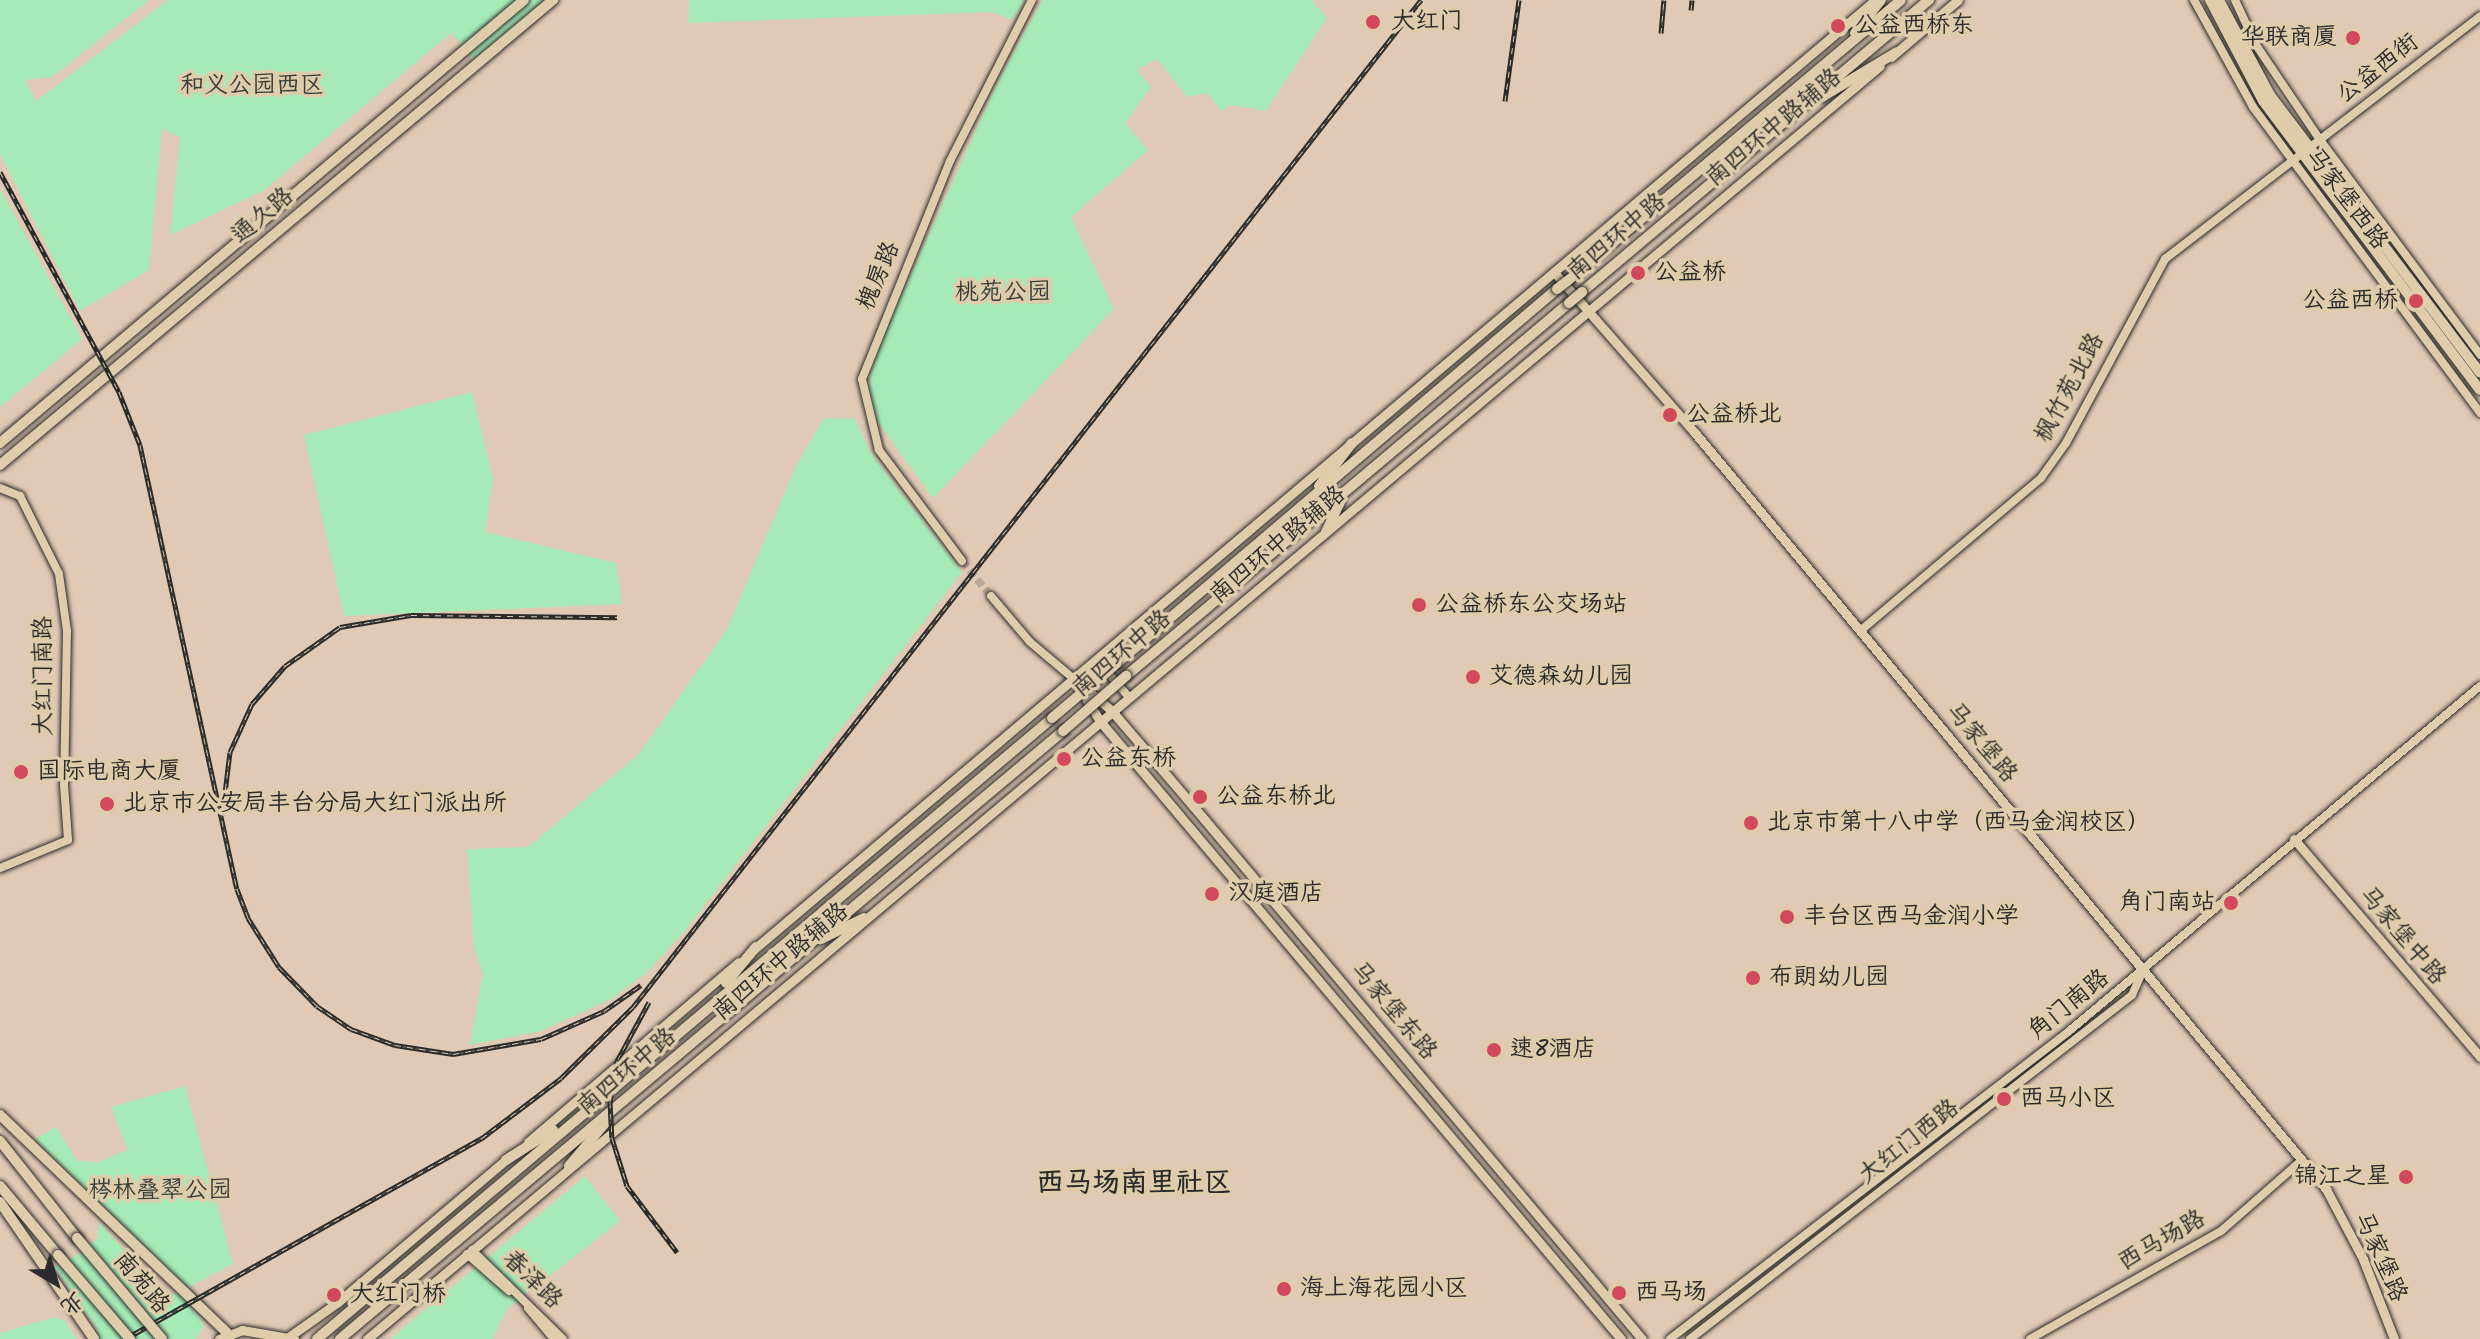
<!DOCTYPE html>
<meta charset="utf-8">
<style>
body{margin:0}
#map{position:relative;width:2480px;height:1339px;overflow:hidden;background:#e0c9b5;font-family:Kalam,"LXGW WenKai TC",sans-serif}
div>[style]{position:absolute}
.green>*{inset:0;background:#a6ebb7}
.tertiary-tunnel>*{height:8px;margin-top:-4px;transform-origin:0;background:repeating-linear-gradient(90deg,#bca999 0 8px,transparent 0 12px)}
.roads{filter:drop-shadow(0 0 2px #2b2b2b) drop-shadow(0 0 2px #2b2b2b)}
.tertiary>*{height:8px;margin:-4px;padding:0 4px;transform-origin:4px;border-radius:4px;background:#deccaa}
.secondary>*{height:9px;margin:-4.5px;padding:0 4.5px;transform-origin:4.5px;border-radius:4.5px;background:#deccaa}
.primary>*{height:10px;margin:-5px;padding:0 5px;transform-origin:5px;border-radius:5px;background:#deccaa}
.trunk>*{height:10px;margin:-5px;padding:0 5px;transform-origin:5px;border-radius:5px;background:#deccaa}
.rail>*{height:5px;margin-top:-2.5px;transform-origin:0;background:repeating-linear-gradient(90deg,#deccaa 0 6px,#2b2b2b 0 12px);box-sizing:border-box;border-block:2px solid #2b2b2b}
.bridges{filter:drop-shadow(0 0 2px #2b2b2b) drop-shadow(0 0 2px #2b2b2b)}
.trunk-bridge>*{height:10px;margin:-5px;padding:0 5px;transform-origin:5px;border-radius:5px;background:#deccaa}
.dots>*{width:22px;height:22px;translate:-50% -50%;box-sizing:border-box;border:4px solid #deccaa;border-radius:50%}
span{translate:-50% -50%;white-space:nowrap;text-align:center;line-height:1.15;-webkit-text-stroke:7px #deccaa;paint-order:stroke}
.poi-label{font-size:24px;color:#2b2b2b}
.left{translate:0 -50%;text-align:left}
.right{translate:-100% -50%;text-align:right}
.street-label{font-size:24px;color:#2b2b2b}
.park-label{font-size:24px;color:#373e39}
.quarter-label{font-size:28px;color:#2b2b2b;font-weight:700}
.north{position:absolute;left:16px;top:1243px;width:80px;height:80px;-webkit-text-stroke:6px #deccaa;paint-order:stroke;rotate:142deg;font-size:22px;font-weight:700;line-height:32px;text-align:center;color:#2b2b2b}
.north::after{content:'';display:block;margin:auto;width:28px;height:36px;background:#2b2b2b;clip-path:polygon(50% 0,100% 100%,50% 72%,0 100%)}
</style>
<div id="map">
<div class="green">
<i style="clip-path:polygon(0 0,149px 0,52px 77px,25px 80px,36px 101px,168px 0,545px 0,474px 59px,451px 33px,263px 191px,170px 235px,180px 137px,162px 129px,149px 270px,80px 311px,0 154px)"></i>
<i style="clip-path:polygon(689px 0,1024px 0,1013px 20px,992px 12px,688px 23px)"></i>
<i style="clip-path:polygon(1042px 0,1312px 0,1327px 18px,1266px 111px,1231px 105px,1221px 111px,1207px 93px,1187px 97px,1157px 59px,1137px 70px,1151px 87px,1125px 123px,1148px 150px,1071px 217px,1114px 309px,933px 498px,875px 418px,868px 399px,872px 360px,996px 86px)"></i>
<i style="clip-path:polygon(0 189px,82px 339px,0 407px)"></i>
<i style="clip-path:polygon(472px 392px,493px 479px,485px 532px,616px 563px,622px 604px,344px 616px,304px 435px)"></i>
<i style="clip-path:polygon(824px 418px,855px 419px,872px 455px,962px 572px,683px 933px,646px 973px,613px 998px,541px 1031px,470px 1045px,483px 973px,474px 948px,467px 849px,528px 847px,639px 754px,727px 629px,796px 466px)"></i>
<i style="clip-path:polygon(185px 1086px,233px 1264px,187px 1288px,35px 1139px,56px 1127px,77px 1161px,98px 1162px,128px 1150px,111px 1107px)"></i>
<i style="clip-path:polygon(585px 1176px,620px 1221px,506px 1310px,493px 1339px,390px 1339px)"></i>
<i style="clip-path:polygon(99px 1223px,166px 1294px,178px 1294px,201px 1319px,204px 1327px,196px 1339px,97px 1339px,97px 1329px,53px 1265px,62px 1266px,97px 1239px)"></i>
<i style="clip-path:polygon(55px 1317px,66px 1322px,76px 1339px,0 1339px,0 1333px)"></i>
</div>
<div class="tertiary-tunnel">
<i style="left:962px;top:561px;width:45px;rotate:50.4deg"></i>
</div>
<div class="roads">
<div class="tertiary">
<i style="left:2194px;top:0;width:122px;rotate:61.1deg"></i>
<i style="left:2253px;top:107px;width:381px;rotate:53.4deg"></i>
<i style="left:2235px;top:0;width:50px;rotate:65deg"></i>
<i style="left:2256px;top:45px;width:115px;rotate:56deg"></i>
<i style="left:2320px;top:140px;width:268px;rotate:53.3deg"></i>
<i style="left:0;top:488px;width:22px;rotate:22deg"></i>
<i style="left:20px;top:496px;width:87px;rotate:63.4deg"></i>
<i style="left:59px;top:574px;width:58px;rotate:82deg"></i>
<i style="left:67px;top:631px;width:154px;rotate:91.1deg"></i>
<i style="left:64px;top:785px;width:55px;rotate:85.8deg"></i>
<i style="left:68px;top:840px;width:74px;rotate:157.6deg"></i>
<i style="left:962px;top:561px;width:139px;rotate:-126.8deg"></i>
<i style="left:879px;top:450px;width:73px;rotate:-103.5deg"></i>
<i style="left:862px;top:379px;width:235px;rotate:-68deg"></i>
<i style="left:950px;top:161px;width:181px;rotate:-63deg"></i>
<i style="left:991px;top:596px;width:60px;rotate:49.7deg"></i>
<i style="left:1030px;top:642px;width:57px;rotate:40.1deg"></i>
<i style="left:1860px;top:631px;width:237px;rotate:-40.2deg"></i>
<i style="left:2041px;top:478px;width:43px;rotate:-54.5deg"></i>
<i style="left:2066px;top:443px;width:209px;rotate:-61.7deg"></i>
<i style="left:2165px;top:259px;width:398px;rotate:-37.6deg"></i>
<i style="left:1097px;top:660px;width:48px;rotate:49.3deg"></i>
<i style="left:472px;top:1250px;width:127px;rotate:44.4deg"></i>
<i style="left:467px;top:1254px;width:56px;rotate:41.4deg"></i>
<i style="left:528px;top:1308px;width:40px;rotate:50deg"></i>
<i style="left:1670px;top:1339px;width:503px;rotate:-37.65deg"></i>
<i style="left:2068px;top:1032px;width:538px;rotate:-40.02deg"></i>
<i style="left:1690px;top:1339px;width:560px;rotate:-37.89deg"></i>
<i style="left:2132px;top:995px;width:27px;rotate:-66deg"></i>
<i style="left:2030px;top:1339px;width:219px;rotate:-29.5deg"></i>
<i style="left:2221px;top:1231px;width:106px;rotate:-41.2deg"></i>
</div>
<div class="secondary">
<i style="left:1891px;top:57px;width:88px;rotate:-40.4deg"></i>
<i style="left:1554px;top:272px;width:214px;rotate:48.8deg"></i>
<i style="left:1695px;top:433px;width:985px;rotate:50.15deg"></i>
<i style="left:2326px;top:1189px;width:79px;rotate:62.1deg"></i>
<i style="left:2363px;top:1259px;width:86px;rotate:68.8deg"></i>
<i style="left:1074px;top:679px;width:48px;rotate:40deg"></i>
<i style="left:1111px;top:710px;width:143px;rotate:49.5deg"></i>
<i style="left:1204px;top:819px;width:680px;rotate:49.89deg"></i>
<i style="left:1080px;top:689px;width:36px;rotate:58deg"></i>
<i style="left:1099px;top:720px;width:810px;rotate:49.86deg"></i>
<i style="left:2294px;top:839px;width:287px;rotate:49.5deg"></i>
<i style="left:753px;top:950px;width:1470px;rotate:-40.25deg"></i>
<i style="left:528px;top:1142px;width:277px;rotate:-40.5deg"></i>
<i style="left:290px;top:1336px;width:59px;rotate:-35.3deg"></i>
<i style="left:338px;top:1302px;width:226px;rotate:-40.3deg"></i>
<i style="left:219px;top:1339px;width:25px;rotate:-21deg"></i>
<i style="left:242px;top:1330px;width:53px;rotate:9.8deg"></i>
<i style="left:367px;top:1339px;width:1977px;rotate:-40.08deg"></i>
</div>
<div class="primary">
<i style="left:2210px;top:0;width:114px;rotate:62.3deg"></i>
<i style="left:2263px;top:101px;width:361px;rotate:53.1deg"></i>
<i style="left:2219px;top:0;width:108px;rotate:61.8deg"></i>
<i style="left:2270px;top:95px;width:348px;rotate:52.9deg"></i>
<i style="left:0;top:443px;width:686px;rotate:-40.21deg"></i>
<i style="left:0;top:465px;width:723px;rotate:-40.06deg"></i>
</div>
<div class="trunk">
<i style="left:1855px;top:33px;width:42px;rotate:-51.8deg"></i>
<i style="left:1822px;top:97px;width:87px;rotate:-31deg"></i>
<i style="left:1571px;top:278px;width:431px;rotate:-40.1deg"></i>
<i style="left:1582px;top:292px;width:454px;rotate:-40.1deg"></i>
<i style="left:1319px;top:486px;width:54px;rotate:-52.5deg"></i>
<i style="left:1326px;top:532px;width:33px;rotate:-65deg"></i>
<i style="left:1116px;top:664px;width:579px;rotate:-40.38deg"></i>
<i style="left:1126px;top:676px;width:579px;rotate:-40.1deg"></i>
<i style="left:821px;top:939px;width:48px;rotate:-26deg"></i>
<i style="left:726px;top:983px;width:47px;rotate:-50.2deg"></i>
<i style="left:0;top:1115px;width:315px;rotate:43.8deg"></i>
<i style="left:0;top:1141px;width:124px;rotate:51.6deg"></i>
<i style="left:506px;top:1160px;width:56px;rotate:-32.6deg"></i>
<i style="left:569px;top:1166px;width:57px;rotate:-49.9deg"></i>
<i style="left:0;top:1186px;width:90px;rotate:50deg"></i>
<i style="left:0;top:1202px;width:166px;rotate:55.5deg"></i>
<i style="left:317px;top:1339px;width:962px;rotate:-40.19deg"></i>
<i style="left:340px;top:1339px;width:945px;rotate:-40.06deg"></i>
</div>
</div>
<div class="rail">
<i style="left:1691px;top:10px;width:10px;rotate:-84deg"></i>
<i style="left:1661px;top:33px;width:33px;rotate:-85deg"></i>
<i style="left:1505px;top:101px;width:102px;rotate:-82.1deg"></i>
<i style="left:0;top:172px;width:250px;rotate:61.6deg"></i>
<i style="left:119px;top:392px;width:57px;rotate:68.4deg"></i>
<i style="left:140px;top:445px;width:454px;rotate:77.7deg"></i>
<i style="left:237px;top:889px;width:31px;rotate:69deg"></i>
<i style="left:248px;top:918px;width:58px;rotate:57.7deg"></i>
<i style="left:279px;top:967px;width:54px;rotate:45.7deg"></i>
<i style="left:317px;top:1006px;width:41px;rotate:34.1deg"></i>
<i style="left:351px;top:1029px;width:47px;rotate:20deg"></i>
<i style="left:395px;top:1045px;width:59px;rotate:8.8deg"></i>
<i style="left:453px;top:1054px;width:89px;rotate:-9.7deg"></i>
<i style="left:541px;top:1039px;width:69px;rotate:-24deg"></i>
<i style="left:604px;top:1011px;width:45px;rotate:-35.1deg"></i>
<i style="left:224px;top:801px;width:49px;rotate:-83deg"></i>
<i style="left:230px;top:752px;width:53px;rotate:-65.4deg"></i>
<i style="left:252px;top:704px;width:50px;rotate:-49deg"></i>
<i style="left:285px;top:666px;width:67px;rotate:-35.3deg"></i>
<i style="left:340px;top:627px;width:72px;rotate:-9.6deg"></i>
<i style="left:411px;top:615px;width:206px;rotate:0.6deg"></i>
<i style="left:649px;top:1002px;width:67px;rotate:118.5deg"></i>
<i style="left:617px;top:1061px;width:42px;rotate:99.7deg"></i>
<i style="left:610px;top:1102px;width:36px;rotate:87deg"></i>
<i style="left:612px;top:1138px;width:50px;rotate:72.6deg"></i>
<i style="left:627px;top:1186px;width:83px;rotate:52.9deg"></i>
<i style="left:125px;top:1339px;width:410px;rotate:-29.4deg"></i>
<i style="left:482px;top:1138px;width:99px;rotate:-37.2deg"></i>
<i style="left:561px;top:1078px;width:101px;rotate:-44.6deg"></i>
<i style="left:633px;top:1007px;width:1279px;rotate:-51.96deg"></i>
</div>
<div class="bridges">
<div class="trunk-bridge">
<i style="left:1557px;top:289px;width:18px;rotate:-38deg"></i>
<i style="left:1569px;top:303px;width:17px;rotate:-40deg"></i>
<i style="left:1052px;top:718px;width:84px;rotate:-40.2deg"></i>
<i style="left:1063px;top:731px;width:84px;rotate:-41.1deg"></i>
<i style="left:77px;top:1238px;width:132px;rotate:49.9deg"></i>
<i style="left:58px;top:1255px;width:111px;rotate:49.4deg"></i>
</div>
</div>
<div class="dots">
<i style="left:1373px;top:22px;background:#d1495b"></i>
<i style="left:1838px;top:26px;background:#d1495b"></i>
<i style="left:2353px;top:38px;background:#d1495b"></i>
<i style="left:1638px;top:273px;background:#d1495b"></i>
<i style="left:2416px;top:301px;background:#d1495b"></i>
<i style="left:1670px;top:415px;background:#d1495b"></i>
<i style="left:1419px;top:605px;background:#d1495b"></i>
<i style="left:1473px;top:677px;background:#d1495b"></i>
<i style="left:1064px;top:759px;background:#d1495b"></i>
<i style="left:21px;top:772px;background:#d1495b"></i>
<i style="left:1200px;top:797px;background:#d1495b"></i>
<i style="left:107px;top:804px;background:#d1495b"></i>
<i style="left:1751px;top:823px;background:#d1495b"></i>
<i style="left:1212px;top:894px;background:#d1495b"></i>
<i style="left:2231px;top:903px;background:#d1495b"></i>
<i style="left:1787px;top:917px;background:#d1495b"></i>
<i style="left:1753px;top:978px;background:#d1495b"></i>
<i style="left:1494px;top:1050px;background:#d1495b"></i>
<i style="left:2004px;top:1099px;background:#d1495b"></i>
<i style="left:2406px;top:1177px;background:#d1495b"></i>
<i style="left:1284px;top:1289px;background:#d1495b"></i>
<i style="left:1619px;top:1293px;background:#d1495b"></i>
<i style="left:334px;top:1295px;background:#d1495b"></i>
</div>
<div class="poi-label">
<span class="left" style="left:1391px;top:22px">大红门</span>
<span class="left" style="left:1854px;top:26px">公益西桥东</span>
<span class="right" style="left:2337px;top:38px">华联商厦</span>
<span class="left" style="left:1654px;top:273px">公益桥</span>
<span class="right" style="left:2398px;top:301px">公益西桥</span>
<span class="left" style="left:1686px;top:415px">公益桥北</span>
<span class="left" style="left:1435px;top:605px">公益桥东公交场站</span>
<span class="left" style="left:1489px;top:677px">艾德森幼儿园</span>
<span class="left" style="left:1080px;top:759px">公益东桥</span>
<span class="left" style="left:37px;top:772px">国际电商大厦</span>
<span class="left" style="left:1216px;top:797px">公益东桥北</span>
<span class="left" style="left:123px;top:804px">北京市公安局丰台分局大红门派出所</span>
<span class="left" style="left:1767px;top:823px">北京市第十八中学（西马金润校区）</span>
<span class="left" style="left:1228px;top:894px">汉庭酒店</span>
<span class="right" style="left:2215px;top:903px">角门南站</span>
<span class="left" style="left:1803px;top:917px">丰台区西马金润小学</span>
<span class="left" style="left:1769px;top:978px">布朗幼儿园</span>
<span class="left" style="left:1510px;top:1050px">速8酒店</span>
<span class="left" style="left:2020px;top:1099px">西马小区</span>
<span class="right" style="left:2390px;top:1177px">锦江之星</span>
<span class="left" style="left:1300px;top:1289px">海上海花园小区</span>
<span class="left" style="left:1635px;top:1293px">西马场</span>
<span class="left" style="left:350px;top:1295px">大红门桥</span>
</div>
<div class="street-label">
<span style="left:2378px;top:69px;rotate:-38deg">公益西街</span>
<span style="left:1774px;top:128px;rotate:-40deg">南四环中路辅路</span>
<span style="left:2346px;top:199px;rotate:53deg">马家堡西路</span>
<span style="left:263px;top:216px;rotate:-40deg">通久路</span>
<span style="left:1617px;top:237px;rotate:-40deg">南四环中路</span>
<span style="left:879px;top:276px;rotate:-67deg">槐房路</span>
<span style="left:2070px;top:388px;rotate:-62deg">枫竹苑北路</span>
<span style="left:1278px;top:545px;rotate:-40deg">南四环中路辅路</span>
<span style="left:1122px;top:654px;rotate:-40deg">南四环中路</span>
<span style="left:44px;top:676px;rotate:-90deg">大红门南路</span>
<span style="left:1981px;top:743px;rotate:50deg">马家堡路</span>
<span style="left:2402px;top:936px;rotate:50deg">马家堡中路</span>
<span style="left:781px;top:962px;rotate:-40deg">南四环中路辅路</span>
<span style="left:2069px;top:1005px;rotate:-39deg">角门南路</span>
<span style="left:1393px;top:1011px;rotate:50deg">马家堡东路</span>
<span style="left:627px;top:1072px;rotate:-40deg">南四环中路</span>
<span style="left:1909px;top:1142px;rotate:-38deg">大红门西路</span>
<span style="left:2162px;top:1241px;rotate:-30deg">西马场路</span>
<span style="left:2380px;top:1257px;rotate:66deg">马家堡路</span>
<span style="left:532px;top:1280px;rotate:44deg">春泽路</span>
<span style="left:141px;top:1283px;rotate:50deg">南苑路</span>
</div>
<div class="park-label">
<span style="left:252px;top:86px">和义公园西区</span>
<span style="left:1003px;top:293px">桃苑公园</span>
<span style="left:160px;top:1191px">梣林叠翠公园</span>
</div>
<div class="quarter-label">
<span style="left:1134px;top:1184px">西马场南里社区</span>
</div>
<div class="north">北</div>
</div>
